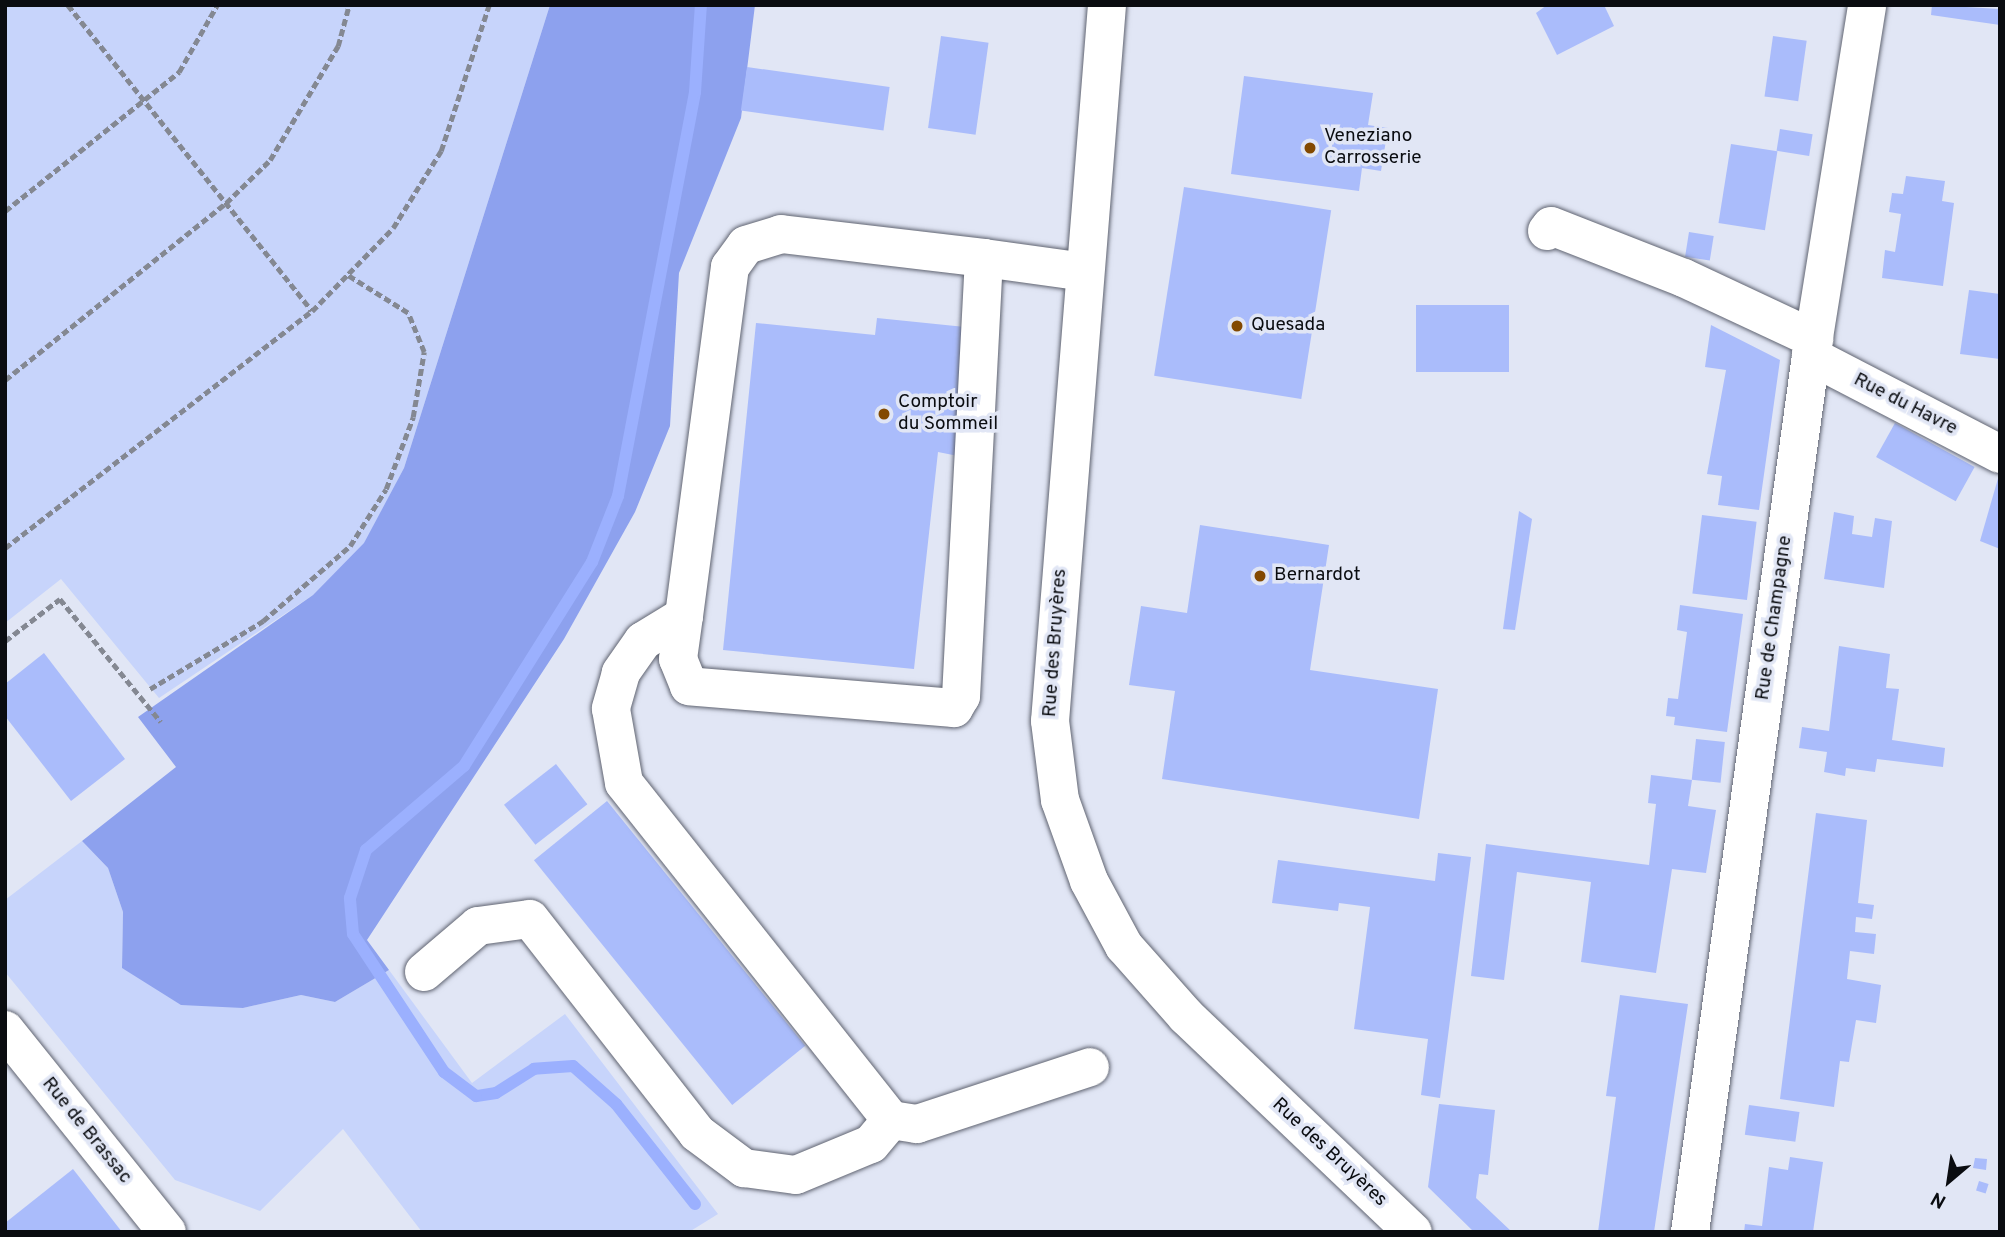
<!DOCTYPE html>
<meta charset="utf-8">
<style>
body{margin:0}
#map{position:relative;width:2005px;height:1237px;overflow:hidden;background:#e1e6f5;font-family:Overpass,sans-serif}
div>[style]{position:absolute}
.green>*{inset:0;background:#c7d4fb}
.forest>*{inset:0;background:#8da1ee}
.stream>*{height:12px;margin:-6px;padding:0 6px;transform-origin:6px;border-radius:6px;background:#9bb0fe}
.building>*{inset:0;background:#aabcfb;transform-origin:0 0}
.path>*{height:4.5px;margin-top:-2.25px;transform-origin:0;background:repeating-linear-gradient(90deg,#848892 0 7px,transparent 0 10.5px)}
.roads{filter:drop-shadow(0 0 2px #606471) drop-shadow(0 0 2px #606471)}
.minor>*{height:38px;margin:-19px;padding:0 19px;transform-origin:19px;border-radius:19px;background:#fff}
.dots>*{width:19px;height:19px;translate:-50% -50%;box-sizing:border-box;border:4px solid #e1e6f5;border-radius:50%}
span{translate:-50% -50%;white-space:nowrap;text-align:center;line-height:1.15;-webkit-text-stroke:7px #e1e6f5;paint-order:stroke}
.poi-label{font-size:19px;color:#0a0c10}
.left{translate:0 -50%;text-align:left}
.street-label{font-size:19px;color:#0a0c10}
.frame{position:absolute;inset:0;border:7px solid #0a0c10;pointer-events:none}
.north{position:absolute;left:1914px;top:1146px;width:70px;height:70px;-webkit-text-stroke:5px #e1e6f5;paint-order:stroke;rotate:209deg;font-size:19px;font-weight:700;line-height:28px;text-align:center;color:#0a0c10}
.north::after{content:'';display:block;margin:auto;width:24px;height:32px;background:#0a0c10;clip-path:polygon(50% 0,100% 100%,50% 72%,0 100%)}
</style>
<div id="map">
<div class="green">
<i style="clip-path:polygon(5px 5px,550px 5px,404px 468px,364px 544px,313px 595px,159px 698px,61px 579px,5px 623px)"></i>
<i style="clip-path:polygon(82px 841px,108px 868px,123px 912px,122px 968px,243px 1008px,301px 995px,335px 1002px,389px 970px,472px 1083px,565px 1014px,718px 1214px,689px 1232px,422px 1232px,343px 1129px,260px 1211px,175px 1180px,5px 972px,5px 900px)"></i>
</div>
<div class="forest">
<i style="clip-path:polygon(550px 5px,755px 5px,741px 118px,679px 273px,670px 426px,635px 512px,564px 639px,367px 940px,389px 970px,335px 1002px,301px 995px,243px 1008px,181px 1005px,122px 968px,123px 912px,108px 868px,82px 841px,176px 767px,138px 717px,313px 595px,364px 543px,404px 468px)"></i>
</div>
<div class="stream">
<i style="left:695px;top:1204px;width:127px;rotate:-128.3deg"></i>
<i style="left:616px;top:1104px;width:57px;rotate:-138.5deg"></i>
<i style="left:573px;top:1066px;width:39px;rotate:176deg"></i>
<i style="left:534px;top:1069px;width:45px;rotate:147.7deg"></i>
<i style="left:496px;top:1093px;width:20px;rotate:171deg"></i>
<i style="left:476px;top:1096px;width:40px;rotate:-143deg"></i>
<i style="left:444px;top:1072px;width:165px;rotate:-123.4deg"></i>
<i style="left:353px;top:934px;width:36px;rotate:-95deg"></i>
<i style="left:350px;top:898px;width:51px;rotate:-71.6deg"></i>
<i style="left:366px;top:850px;width:129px;rotate:-40.6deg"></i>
<i style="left:464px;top:766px;width:241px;rotate:-57.9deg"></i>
<i style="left:592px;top:562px;width:71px;rotate:-68.5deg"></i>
<i style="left:618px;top:496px;width:411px;rotate:-79.2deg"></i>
<i style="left:695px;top:92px;width:87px;rotate:-86.1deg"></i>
</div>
<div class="building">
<i style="clip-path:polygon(1547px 5px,1604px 5px,1614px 26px,1557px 55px,1536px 13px)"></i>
<i style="clip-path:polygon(1932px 5px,2000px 9px,2000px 25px,1931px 15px)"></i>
<i style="left:941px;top:36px;width:48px;height:93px;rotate:8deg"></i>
<i style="left:1773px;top:36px;width:34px;height:61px;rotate:8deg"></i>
<i style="left:747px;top:67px;width:144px;height:44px;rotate:8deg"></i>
<i style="clip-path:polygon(1244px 76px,1373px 93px,1368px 125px,1388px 128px,1381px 171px,1362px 168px,1359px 191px,1231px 174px)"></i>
<i style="left:1780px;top:129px;width:33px;height:22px;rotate:9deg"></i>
<i style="left:1731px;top:144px;width:47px;height:80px;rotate:9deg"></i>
<i style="clip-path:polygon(1906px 176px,1945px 181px,1942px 201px,1954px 203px,1943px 286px,1882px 278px,1885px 250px,1895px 252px,1901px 214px,1889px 212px,1892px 193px,1903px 194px)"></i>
<i style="left:1184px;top:187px;width:149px;height:191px;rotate:9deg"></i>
<i style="left:1689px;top:232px;width:25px;height:25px;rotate:9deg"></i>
<i style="clip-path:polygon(1969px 290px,2000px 294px,2000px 359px,1960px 354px)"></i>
<i style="left:1509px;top:305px;width:67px;height:93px;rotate:90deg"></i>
<i style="clip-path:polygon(877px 318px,965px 327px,968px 458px,938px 452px,914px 669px,723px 650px,756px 323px,875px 335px)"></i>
<i style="clip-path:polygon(1711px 325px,1780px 360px,1759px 510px,1718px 505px,1722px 476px,1707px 474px,1726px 370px,1705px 367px)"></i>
<i style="left:1895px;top:423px;width:91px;height:39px;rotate:29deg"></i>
<i style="clip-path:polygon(1999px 475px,2000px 476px,2000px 549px,1980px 541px)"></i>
<i style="clip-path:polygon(1519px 511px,1532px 519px,1515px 630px,1503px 629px)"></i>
<i style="clip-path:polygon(1834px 512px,1854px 516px,1852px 534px,1872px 537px,1875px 518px,1892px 521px,1884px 588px,1824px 579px)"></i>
<i style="left:1702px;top:515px;width:55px;height:79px;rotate:7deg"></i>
<i style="clip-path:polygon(1200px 525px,1329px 545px,1310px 670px,1438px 689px,1419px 819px,1162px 779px,1175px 691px,1129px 685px,1141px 606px,1187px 613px)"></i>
<i style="clip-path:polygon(1680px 605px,1743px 614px,1727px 732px,1674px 725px,1675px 717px,1666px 716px,1668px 698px,1678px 699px,1687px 632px,1677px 630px)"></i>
<i style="clip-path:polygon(1839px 646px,1890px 654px,1886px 688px,1899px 689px,1892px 740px,1945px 748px,1943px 767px,1877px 759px,1875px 772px,1846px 768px,1845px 776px,1824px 772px,1827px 752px,1799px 748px,1802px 727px,1829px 731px)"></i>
<i style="clip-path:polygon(44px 653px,125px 759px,71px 801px,5px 716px,5px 684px)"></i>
<i style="left:1696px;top:739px;width:29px;height:41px;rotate:6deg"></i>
<i style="left:556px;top:764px;width:51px;height:66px;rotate:52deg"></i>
<i style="clip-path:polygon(1651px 775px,1692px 780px,1688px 806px,1716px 810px,1706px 873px,1672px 869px,1656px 973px,1581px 962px,1591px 882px,1517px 872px,1504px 980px,1471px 976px,1486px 844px,1649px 865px,1656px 804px,1648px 803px)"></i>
<i style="left:607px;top:801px;width:315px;height:94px;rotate:51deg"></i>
<i style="clip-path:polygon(1816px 813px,1867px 820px,1858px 903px,1874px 905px,1872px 919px,1856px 917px,1855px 932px,1876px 934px,1874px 954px,1850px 951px,1847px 979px,1881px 985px,1876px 1023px,1856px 1020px,1849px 1062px,1840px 1061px,1834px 1107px,1780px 1099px)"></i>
<i style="clip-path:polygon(1438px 853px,1471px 857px,1440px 1098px,1421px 1095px,1428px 1039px,1354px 1029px,1370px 907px,1339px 903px,1338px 911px,1272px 903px,1278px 860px,1435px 881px)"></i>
<i style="clip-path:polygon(1620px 995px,1688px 1004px,1654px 1232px,1598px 1232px,1616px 1097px,1606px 1096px)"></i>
<i style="clip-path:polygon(1439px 1104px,1495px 1110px,1488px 1175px,1479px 1174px,1476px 1198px,1512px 1232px,1474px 1232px,1428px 1187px)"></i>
<i style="left:1749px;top:1105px;width:51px;height:30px;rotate:8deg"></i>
<i style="clip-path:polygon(1790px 1157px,1823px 1162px,1813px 1232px,1744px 1232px,1745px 1224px,1762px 1226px,1769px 1167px,1788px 1170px)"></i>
<i style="clip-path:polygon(1975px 1158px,1987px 1159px,1986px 1170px,1973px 1168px)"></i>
<i style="clip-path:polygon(73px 1169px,122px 1232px,5px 1232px,5px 1223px)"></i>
<i style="left:1979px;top:1181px;width:10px;height:10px;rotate:17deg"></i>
</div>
<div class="path">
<i style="left:68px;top:5px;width:391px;rotate:51.4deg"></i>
<i style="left:5px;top:211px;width:223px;rotate:-38.6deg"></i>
<i style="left:179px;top:72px;width:77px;rotate:-60.4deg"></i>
<i style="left:5px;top:380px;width:283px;rotate:-38.7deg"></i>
<i style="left:226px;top:203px;width:62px;rotate:-44.3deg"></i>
<i style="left:270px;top:160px;width:133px;rotate:-59.2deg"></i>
<i style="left:338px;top:46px;width:42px;rotate:-75deg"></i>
<i style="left:5px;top:548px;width:388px;rotate:-37.7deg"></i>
<i style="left:312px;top:311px;width:116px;rotate:-45.7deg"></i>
<i style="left:393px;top:228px;width:91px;rotate:-58.1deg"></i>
<i style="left:441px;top:151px;width:154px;rotate:-71.8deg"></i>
<i style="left:5px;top:641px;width:69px;rotate:-37.4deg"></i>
<i style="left:60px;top:599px;width:159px;rotate:50.6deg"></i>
<i style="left:150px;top:689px;width:132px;rotate:-31deg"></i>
<i style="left:263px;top:621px;width:115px;rotate:-40.8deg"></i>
<i style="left:350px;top:546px;width:67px;rotate:-57.7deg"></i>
<i style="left:386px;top:489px;width:77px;rotate:-69.4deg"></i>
<i style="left:413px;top:417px;width:66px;rotate:-80.4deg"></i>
<i style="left:424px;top:352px;width:42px;rotate:-112.3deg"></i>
<i style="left:408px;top:313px;width:72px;rotate:-148.1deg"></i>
</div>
<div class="roads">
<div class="minor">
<i style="left:1107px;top:5px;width:718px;rotate:94.55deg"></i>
<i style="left:1050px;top:721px;width:80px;rotate:82.8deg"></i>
<i style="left:1060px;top:800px;width:86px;rotate:70.3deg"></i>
<i style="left:1089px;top:881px;width:74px;rotate:61.7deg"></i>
<i style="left:1124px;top:946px;width:94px;rotate:48.5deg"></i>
<i style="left:1186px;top:1016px;width:313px;rotate:43.6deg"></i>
<i style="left:1547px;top:231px;width:6px;rotate:-51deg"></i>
<i style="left:1551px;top:226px;width:143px;rotate:21.4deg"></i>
<i style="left:1684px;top:278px;width:144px;rotate:25.1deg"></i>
<i style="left:984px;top:258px;width:439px;rotate:93deg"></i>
<i style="left:961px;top:696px;width:14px;rotate:120deg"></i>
<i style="left:954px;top:708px;width:266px;rotate:-175.3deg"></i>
<i style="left:689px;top:686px;width:29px;rotate:-112deg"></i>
<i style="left:678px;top:659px;width:43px;rotate:-82.1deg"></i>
<i style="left:684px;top:616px;width:352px;rotate:-82.5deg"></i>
<i style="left:730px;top:267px;width:27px;rotate:-54deg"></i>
<i style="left:746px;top:245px;width:37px;rotate:-17deg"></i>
<i style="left:781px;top:234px;width:204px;rotate:6.7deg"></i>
<i style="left:984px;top:258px;width:102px;rotate:7.9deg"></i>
<i style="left:1811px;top:356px;width:213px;rotate:27.4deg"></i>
<i style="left:684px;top:616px;width:48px;rotate:148.6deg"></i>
<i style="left:643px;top:641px;width:39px;rotate:125deg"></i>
<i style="left:621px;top:673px;width:37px;rotate:106deg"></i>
<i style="left:611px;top:709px;width:75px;rotate:80deg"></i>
<i style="left:624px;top:783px;width:430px;rotate:51.6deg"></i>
<i style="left:891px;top:1120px;width:26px;rotate:9deg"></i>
<i style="left:917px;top:1124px;width:182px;rotate:-18.2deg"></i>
<i style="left:424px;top:972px;width:71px;rotate:-40.4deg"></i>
<i style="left:478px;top:926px;width:52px;rotate:-7.7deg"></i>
<i style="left:530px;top:919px;width:271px;rotate:52deg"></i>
<i style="left:697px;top:1133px;width:59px;rotate:36.7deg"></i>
<i style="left:744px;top:1168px;width:52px;rotate:7.7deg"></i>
<i style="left:796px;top:1175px;width:81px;rotate:-22.5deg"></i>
<i style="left:871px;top:1144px;width:31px;rotate:-50deg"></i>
<i style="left:5px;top:1030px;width:259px;rotate:51.3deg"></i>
<i style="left:1690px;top:1232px;width:884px;rotate:-82.14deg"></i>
<i style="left:1811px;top:356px;width:355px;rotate:-80.9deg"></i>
</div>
</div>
<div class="dots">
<i style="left:1310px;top:148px;background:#834900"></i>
<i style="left:1237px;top:326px;background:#834900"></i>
<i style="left:884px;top:414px;background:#834900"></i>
<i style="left:1260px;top:576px;background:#834900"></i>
</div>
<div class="poi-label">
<span class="left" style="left:1324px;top:148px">Veneziano<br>Carrosserie</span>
<span class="left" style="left:1251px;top:326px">Quesada</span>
<span class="left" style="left:898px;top:414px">Comptoir<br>du Sommeil</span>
<span class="left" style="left:1274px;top:576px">Bernardot</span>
</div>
<div class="street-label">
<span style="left:1905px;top:405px;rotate:27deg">Rue du Havre</span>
<span style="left:1775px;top:618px;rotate:-82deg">Rue de Champagne</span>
<span style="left:1056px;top:643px;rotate:-86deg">Rue des Bruyères</span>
<span style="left:86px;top:1131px;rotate:51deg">Rue de Brassac</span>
<span style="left:1329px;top:1153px;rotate:43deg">Rue des Bruyères</span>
</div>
<div class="frame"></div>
<div class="north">N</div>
</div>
